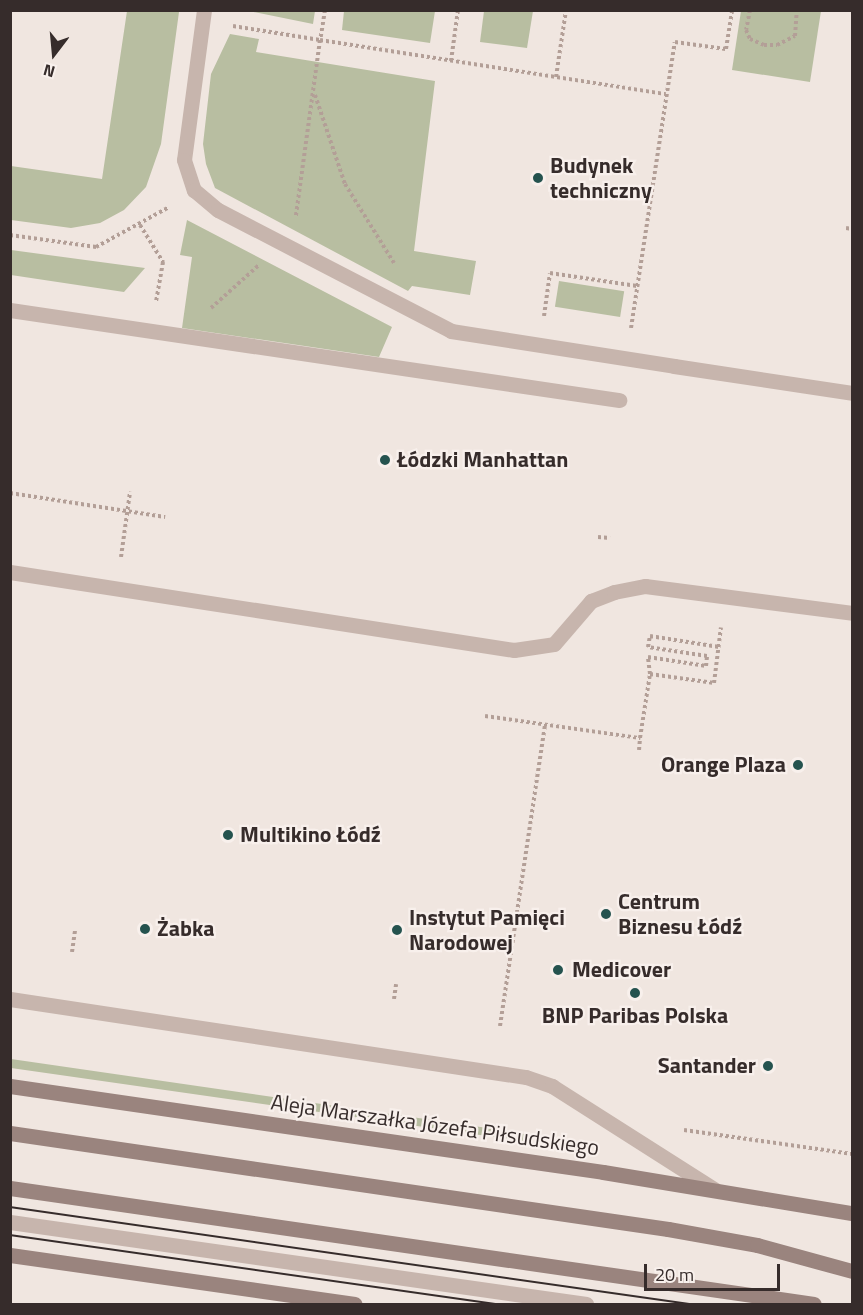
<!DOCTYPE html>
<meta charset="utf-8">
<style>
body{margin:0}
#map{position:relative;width:863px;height:1315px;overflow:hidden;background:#f0e6e0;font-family:"Titillium Web",sans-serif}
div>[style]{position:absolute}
.green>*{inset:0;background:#b8bea1;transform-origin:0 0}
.path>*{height:4px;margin-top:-2px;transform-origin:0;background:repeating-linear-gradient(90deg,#b39f97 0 3px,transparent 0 6px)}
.service>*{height:15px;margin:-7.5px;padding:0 7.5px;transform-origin:7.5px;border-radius:7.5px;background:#c7b5ad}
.pedestrian>*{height:15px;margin:-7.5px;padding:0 7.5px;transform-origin:7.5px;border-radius:7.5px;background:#c7b5ad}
.secondary>*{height:15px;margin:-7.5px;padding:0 7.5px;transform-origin:7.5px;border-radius:7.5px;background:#9a847e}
.tram>*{height:1.5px;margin:-0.75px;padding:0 0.75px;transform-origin:0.75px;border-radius:0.75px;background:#362c2b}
.dots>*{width:16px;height:16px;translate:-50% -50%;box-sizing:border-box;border:3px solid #f8f0ec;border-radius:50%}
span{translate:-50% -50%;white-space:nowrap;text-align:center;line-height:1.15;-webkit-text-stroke:4.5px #f8f0ec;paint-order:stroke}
.poi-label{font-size:22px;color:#362c2b;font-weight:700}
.left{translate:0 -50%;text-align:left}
.right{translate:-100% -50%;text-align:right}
.street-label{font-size:22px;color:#362c2b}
.frame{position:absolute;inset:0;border:12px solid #362c2b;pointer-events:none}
.north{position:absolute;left:24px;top:24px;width:60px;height:60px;-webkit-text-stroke:4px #f8f0ec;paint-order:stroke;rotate:196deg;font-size:16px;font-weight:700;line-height:24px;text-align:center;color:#362c2b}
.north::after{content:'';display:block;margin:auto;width:21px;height:27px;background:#362c2b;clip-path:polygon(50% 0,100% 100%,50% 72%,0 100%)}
.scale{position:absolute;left:644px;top:1264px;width:136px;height:27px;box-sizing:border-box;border:3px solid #362c2b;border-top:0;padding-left:8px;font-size:18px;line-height:21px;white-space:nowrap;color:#362c2b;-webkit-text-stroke:4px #f8f0ec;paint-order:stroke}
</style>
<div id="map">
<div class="green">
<i style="clip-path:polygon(127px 11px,179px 12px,161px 144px,146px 187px,124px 210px,100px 223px,71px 228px,11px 220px,11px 166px,102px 179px)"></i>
<i style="clip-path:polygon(249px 11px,315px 10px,315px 11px,313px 24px)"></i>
<i style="clip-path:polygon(344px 11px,435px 11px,430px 43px,342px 30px)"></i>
<i style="clip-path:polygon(484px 11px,533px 11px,527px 48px,480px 42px)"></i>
<i style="clip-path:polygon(741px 11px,821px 11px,810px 82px,732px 70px)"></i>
<i style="clip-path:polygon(230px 34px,259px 39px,256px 52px,435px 81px,414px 251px,476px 261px,470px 295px,412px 286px,408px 291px,215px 188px,206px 164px,203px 144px,211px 74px)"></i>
<i style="clip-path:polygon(187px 220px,392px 327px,379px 357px,182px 328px,192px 257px,180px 255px)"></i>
<i style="clip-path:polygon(11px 250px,145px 268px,124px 292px,11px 275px)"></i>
<i style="left:559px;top:281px;width:66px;height:26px;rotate:9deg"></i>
<i style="clip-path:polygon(11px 1059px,516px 1132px,524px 1134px,523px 1141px,11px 1068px)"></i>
</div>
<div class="path">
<i style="left:325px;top:10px;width:30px;rotate:99deg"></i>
<i style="left:320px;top:40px;width:350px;rotate:8.9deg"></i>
<i style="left:750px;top:10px;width:20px;rotate:101deg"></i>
<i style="left:746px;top:30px;width:10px;rotate:66deg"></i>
<i style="left:750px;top:39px;width:15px;rotate:23deg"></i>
<i style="left:764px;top:45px;width:13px"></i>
<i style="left:777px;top:45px;width:20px;rotate:-27deg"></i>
<i style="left:795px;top:36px;width:26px;rotate:-86deg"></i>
<i style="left:233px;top:26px;width:88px;rotate:9.1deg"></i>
<i style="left:320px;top:40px;width:178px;rotate:97.8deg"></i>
<i style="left:451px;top:61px;width:51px;rotate:-82.2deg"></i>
<i style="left:556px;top:77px;width:68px;rotate:-81.5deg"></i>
<i style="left:315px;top:95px;width:94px;rotate:71.4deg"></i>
<i style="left:345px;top:184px;width:93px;rotate:58.2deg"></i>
<i style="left:140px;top:225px;width:44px;rotate:58.1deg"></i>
<i style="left:163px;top:262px;width:40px;rotate:100deg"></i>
<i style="left:846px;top:228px;width:6px;rotate:9deg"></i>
<i style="left:10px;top:235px;width:87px;rotate:7.9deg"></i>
<i style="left:96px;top:247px;width:83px;rotate:-28.7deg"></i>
<i style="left:211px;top:308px;width:64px;rotate:-41.9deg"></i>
<i style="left:544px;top:316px;width:43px;rotate:-82.1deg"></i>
<i style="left:550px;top:273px;width:88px;rotate:8.5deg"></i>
<i style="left:631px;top:328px;width:289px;rotate:-81.3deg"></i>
<i style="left:675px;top:42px;width:51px;rotate:7.8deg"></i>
<i style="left:726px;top:49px;width:39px;rotate:-81deg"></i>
<i style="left:10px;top:493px;width:157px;rotate:8.8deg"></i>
<i style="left:598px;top:537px;width:12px;rotate:5deg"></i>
<i style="left:121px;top:557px;width:66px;rotate:-82.1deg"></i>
<i style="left:650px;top:674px;width:17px;rotate:-97deg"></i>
<i style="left:648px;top:657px;width:59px;rotate:8.8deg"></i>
<i style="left:706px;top:666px;width:10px;rotate:-84deg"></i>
<i style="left:707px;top:656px;width:60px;rotate:-171.3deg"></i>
<i style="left:648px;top:647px;width:11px;rotate:-80deg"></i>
<i style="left:650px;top:636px;width:70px;rotate:9.1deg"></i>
<i style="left:485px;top:716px;width:157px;rotate:8.1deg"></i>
<i style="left:640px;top:738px;width:65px;rotate:-81.1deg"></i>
<i style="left:650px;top:674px;width:65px;rotate:8deg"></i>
<i style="left:714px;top:683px;width:56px;rotate:-82.9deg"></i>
<i style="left:639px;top:750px;width:12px;rotate:-85deg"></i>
<i style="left:72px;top:952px;width:22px;rotate:-82deg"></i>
<i style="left:394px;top:999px;width:15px;rotate:-82deg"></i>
<i style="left:500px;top:1026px;width:304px;rotate:-81.5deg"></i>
<i style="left:684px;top:1130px;width:170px;rotate:8.1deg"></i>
</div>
<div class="service">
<i style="left:674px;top:366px;width:180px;rotate:8.6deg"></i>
<i style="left:10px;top:572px;width:510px;rotate:8.8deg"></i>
<i style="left:514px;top:650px;width:40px;rotate:-8.5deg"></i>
<i style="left:554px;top:644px;width:57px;rotate:-49.3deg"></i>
<i style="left:591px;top:601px;width:25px;rotate:-21deg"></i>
<i style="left:614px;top:592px;width:32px;rotate:-11deg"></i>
<i style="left:645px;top:586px;width:209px;rotate:7.4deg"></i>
<i style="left:10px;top:999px;width:522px;rotate:8.6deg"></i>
<i style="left:526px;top:1077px;width:28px;rotate:19deg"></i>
<i style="left:552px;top:1086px;width:193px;rotate:32.5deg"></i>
<i style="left:10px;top:1222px;width:582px;rotate:8.1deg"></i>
</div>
<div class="pedestrian">
<i style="left:204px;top:10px;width:151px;rotate:97.6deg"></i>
<i style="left:184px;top:160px;width:32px;rotate:72deg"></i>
<i style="left:194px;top:190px;width:31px;rotate:40deg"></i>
<i style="left:218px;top:210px;width:263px;rotate:27.4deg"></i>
<i style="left:451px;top:331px;width:226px;rotate:8.9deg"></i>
<i style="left:10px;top:310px;width:616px;rotate:8.41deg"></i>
</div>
<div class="secondary">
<i style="left:10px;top:1086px;width:599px;rotate:8.25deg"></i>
<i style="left:603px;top:1172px;width:252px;rotate:9.4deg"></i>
<i style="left:10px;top:1133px;width:665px;rotate:8.3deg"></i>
<i style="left:668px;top:1229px;width:90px;rotate:10.2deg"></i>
<i style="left:757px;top:1245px;width:98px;rotate:15.3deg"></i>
<i style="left:10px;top:1188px;width:812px;rotate:8.21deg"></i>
<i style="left:10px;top:1255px;width:348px;rotate:8.1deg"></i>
</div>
<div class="tram">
<i style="left:10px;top:1207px;width:686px;rotate:8.13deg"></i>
<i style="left:10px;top:1235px;width:490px;rotate:8.1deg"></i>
</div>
<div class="dots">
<i style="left:538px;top:178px;background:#25534f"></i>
<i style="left:385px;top:460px;background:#25534f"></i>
<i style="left:798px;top:765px;background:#25534f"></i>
<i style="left:228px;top:835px;background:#25534f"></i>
<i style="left:606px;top:914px;background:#25534f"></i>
<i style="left:145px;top:929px;background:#25534f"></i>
<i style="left:397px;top:930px;background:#25534f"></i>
<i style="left:558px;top:970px;background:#25534f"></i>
<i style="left:635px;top:993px;background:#25534f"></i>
<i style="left:768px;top:1066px;background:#25534f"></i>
</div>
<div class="poi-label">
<span class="left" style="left:550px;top:178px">Budynek<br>techniczny</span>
<span class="left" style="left:397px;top:460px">Łódzki Manhattan</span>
<span class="right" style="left:786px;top:765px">Orange Plaza</span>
<span class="left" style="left:240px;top:835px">Multikino Łódź</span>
<span class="left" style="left:618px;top:914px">Centrum<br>Biznesu Łódź</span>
<span class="left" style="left:409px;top:930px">Instytut Pamięci<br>Narodowej</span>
<span class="left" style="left:157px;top:929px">Żabka</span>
<span class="left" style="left:572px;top:970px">Medicover</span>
<span style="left:635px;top:1016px">BNP Paribas Polska</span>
<span class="right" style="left:756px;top:1066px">Santander</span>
</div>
<div class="street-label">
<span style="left:435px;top:1125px;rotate:8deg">Aleja Marszałka Józefa Piłsudskiego</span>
</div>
<div class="frame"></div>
<div class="north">N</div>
<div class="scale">20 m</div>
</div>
